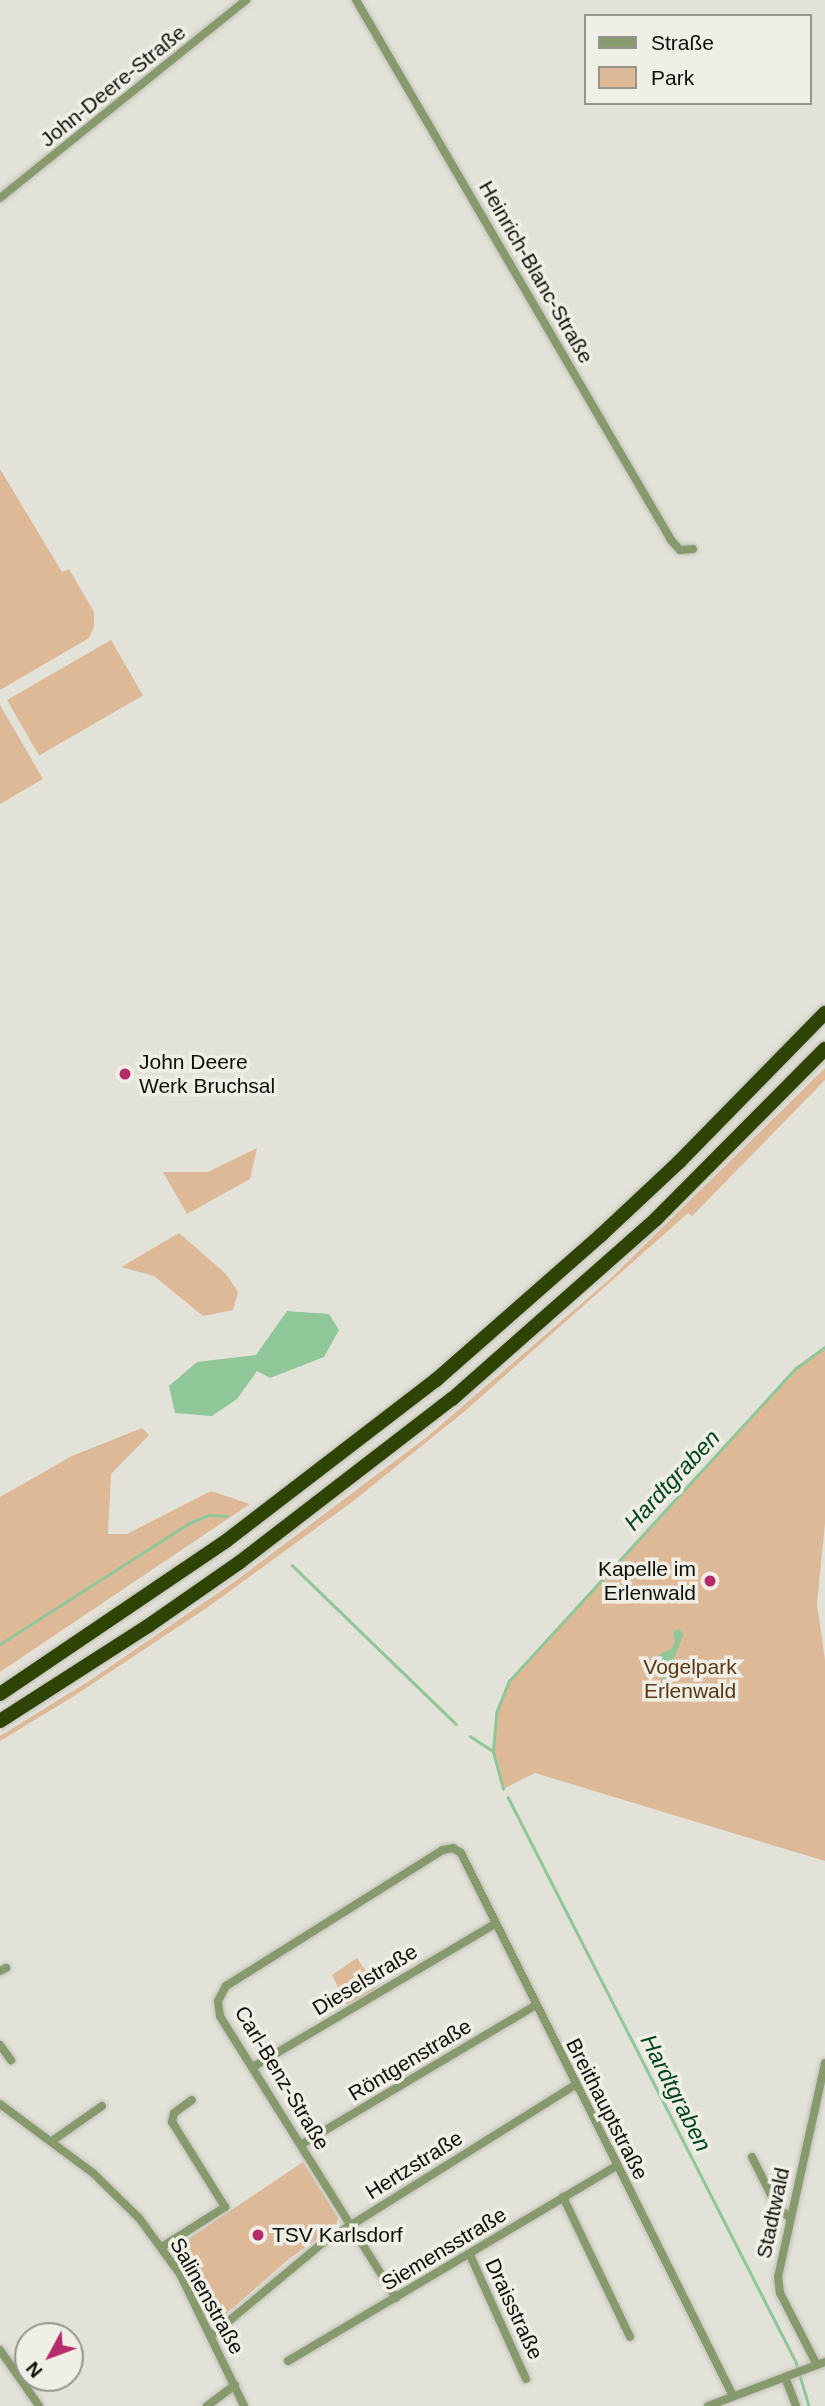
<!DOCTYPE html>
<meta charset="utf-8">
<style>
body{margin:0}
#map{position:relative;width:825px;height:2406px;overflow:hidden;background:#e2e2d9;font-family:Helvetica,sans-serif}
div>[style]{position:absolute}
.green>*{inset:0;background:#deb998;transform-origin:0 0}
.water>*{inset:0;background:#8fc798}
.stream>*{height:2.5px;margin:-1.25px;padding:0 1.25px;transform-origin:1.25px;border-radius:1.25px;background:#8fc798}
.roads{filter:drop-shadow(0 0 2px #c0c0b8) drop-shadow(0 0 2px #c0c0b8)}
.street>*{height:8px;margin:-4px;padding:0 4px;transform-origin:4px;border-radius:4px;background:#879a6e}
.highway>*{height:14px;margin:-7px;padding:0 7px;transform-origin:7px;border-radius:7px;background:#2e4304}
.dots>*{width:19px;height:19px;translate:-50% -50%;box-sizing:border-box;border:4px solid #efefe6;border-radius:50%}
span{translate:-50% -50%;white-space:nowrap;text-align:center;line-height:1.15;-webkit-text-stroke:7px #efefe6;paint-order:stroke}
.street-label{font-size:21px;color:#0e0e0b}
.poi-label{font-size:21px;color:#0e0e0b}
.left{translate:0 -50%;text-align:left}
.right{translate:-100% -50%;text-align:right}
.park-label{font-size:21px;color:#5a3712}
.water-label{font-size:23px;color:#02441a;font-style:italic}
.legend{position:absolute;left:584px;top:14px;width:228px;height:91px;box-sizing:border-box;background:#efefe6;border:2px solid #95958e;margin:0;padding:9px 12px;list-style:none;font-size:21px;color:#0e0e0b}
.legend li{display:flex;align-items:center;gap:14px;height:35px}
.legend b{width:35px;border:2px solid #95958e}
.north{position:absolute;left:14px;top:2322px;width:70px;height:70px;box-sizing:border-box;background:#efefe6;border:2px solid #95958e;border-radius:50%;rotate:229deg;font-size:19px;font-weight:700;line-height:28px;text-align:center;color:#0e0e0b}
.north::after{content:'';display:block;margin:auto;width:24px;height:32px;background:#b52b69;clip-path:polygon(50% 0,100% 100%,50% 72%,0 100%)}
</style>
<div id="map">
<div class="green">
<i style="clip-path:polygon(0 469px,62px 572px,69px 569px,94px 612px,94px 627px,89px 638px,0 690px)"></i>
<i style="left:111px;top:640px;width:64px;height:120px;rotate:60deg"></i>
<i style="clip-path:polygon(0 705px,43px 779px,0 804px)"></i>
<i style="clip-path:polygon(825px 1068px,825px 1080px,692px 1216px,688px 1213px,465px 1411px,352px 1502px,208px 1607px,74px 1696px,0 1741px,0 1736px,89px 1681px,234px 1582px,428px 1436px,611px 1278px)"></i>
<i style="clip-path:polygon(257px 1148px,250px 1179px,187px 1214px,163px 1172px,208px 1172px)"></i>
<i style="clip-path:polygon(179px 1233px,226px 1274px,238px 1292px,233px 1310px,203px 1316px,154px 1276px,121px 1267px)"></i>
<i style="clip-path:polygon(825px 1348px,825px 1523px,817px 1604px,825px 1660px,825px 1861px,535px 1773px,503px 1789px,493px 1751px,496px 1713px,509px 1681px,796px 1368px)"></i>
<i style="clip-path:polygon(142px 1428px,149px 1435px,111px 1474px,108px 1534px,127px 1534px,211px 1491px,250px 1504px,0 1672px,0 1497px,72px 1456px)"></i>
<i style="clip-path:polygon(357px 1958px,376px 1988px,347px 2005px,332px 1975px)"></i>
<i style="clip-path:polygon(303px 2162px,338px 2218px,336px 2226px,290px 2258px,219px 2320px,212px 2318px,179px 2260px,178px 2246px)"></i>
</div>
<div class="water">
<i style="clip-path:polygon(287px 1311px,329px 1314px,339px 1330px,324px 1357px,270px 1378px,257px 1371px,237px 1399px,212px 1416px,175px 1413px,169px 1386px,197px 1362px,256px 1355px)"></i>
<i style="clip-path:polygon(678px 1629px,684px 1634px,674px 1658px,676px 1673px,663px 1680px,655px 1669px,656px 1662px,660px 1654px,672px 1649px,675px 1641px,673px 1631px)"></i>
</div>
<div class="stream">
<i style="left:292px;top:1565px;width:228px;rotate:44.1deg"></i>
<i style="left:0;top:1644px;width:224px;rotate:-32.6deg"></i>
<i style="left:189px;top:1523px;width:22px;rotate:-22deg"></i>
<i style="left:209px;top:1515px;width:18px;rotate:3deg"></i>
<i style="left:470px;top:1736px;width:27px;rotate:33deg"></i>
<i style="left:503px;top:1789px;width:39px;rotate:-105deg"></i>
<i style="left:493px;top:1751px;width:38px;rotate:-85deg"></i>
<i style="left:496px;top:1713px;width:35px;rotate:-68deg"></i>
<i style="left:509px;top:1681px;width:425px;rotate:-47.5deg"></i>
<i style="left:796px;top:1368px;width:36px;rotate:-36deg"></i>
<i style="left:508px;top:1797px;width:634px;rotate:62.99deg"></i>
<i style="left:796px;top:2362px;width:46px;rotate:73.5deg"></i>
</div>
<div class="roads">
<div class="street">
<i style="left:356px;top:0;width:625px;rotate:59.74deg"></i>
<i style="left:671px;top:540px;width:13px;rotate:48deg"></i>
<i style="left:680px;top:550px;width:13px;rotate:-4deg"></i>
<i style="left:0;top:198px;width:316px;rotate:-38.8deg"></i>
<i style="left:0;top:1971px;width:7px;rotate:-27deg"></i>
<i style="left:0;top:2045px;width:19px;rotate:54deg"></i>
<i style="left:253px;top:2067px;width:281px;rotate:-30.6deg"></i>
<i style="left:0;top:2104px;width:116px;rotate:36.6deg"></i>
<i style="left:93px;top:2173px;width:64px;rotate:44.4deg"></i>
<i style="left:139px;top:2218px;width:69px;rotate:53.8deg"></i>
<i style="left:180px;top:2274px;width:147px;rotate:64.1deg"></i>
<i style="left:52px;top:2141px;width:61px;rotate:-35deg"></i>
<i style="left:302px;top:2144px;width:272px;rotate:-30.7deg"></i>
<i style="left:752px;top:2157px;width:56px;rotate:63.4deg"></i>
<i style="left:777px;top:2207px;width:16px;rotate:40deg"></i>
<i style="left:563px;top:2197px;width:155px;rotate:64.4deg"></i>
<i style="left:162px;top:2247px;width:75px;rotate:-32.4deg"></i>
<i style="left:225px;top:2207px;width:100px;rotate:-121.9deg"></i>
<i style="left:172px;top:2122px;width:9px;rotate:-77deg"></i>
<i style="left:174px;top:2113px;width:22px;rotate:-36deg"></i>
<i style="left:470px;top:2255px;width:136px;rotate:65.7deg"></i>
<i style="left:396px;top:2298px;width:332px;rotate:-122deg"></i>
<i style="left:220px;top:2016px;width:15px;rotate:-98deg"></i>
<i style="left:218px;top:2001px;width:17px;rotate:-62deg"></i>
<i style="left:226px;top:1986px;width:256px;rotate:-32.1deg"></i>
<i style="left:443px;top:1850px;width:10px;rotate:-11deg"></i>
<i style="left:453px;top:1848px;width:9px;rotate:32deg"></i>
<i style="left:461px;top:1853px;width:607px;rotate:63.39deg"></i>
<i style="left:211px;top:2336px;width:147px;rotate:-39.8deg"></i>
<i style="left:324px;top:2242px;width:296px;rotate:-32deg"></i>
<i style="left:0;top:2350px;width:68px;rotate:55.1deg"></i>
<i style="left:288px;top:2361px;width:382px;rotate:-30.7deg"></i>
<i style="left:817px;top:2365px;width:81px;rotate:-117.2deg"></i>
<i style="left:780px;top:2293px;width:16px;rotate:-97deg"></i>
<i style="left:778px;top:2277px;width:219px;rotate:-77.6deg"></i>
<i style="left:785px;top:2377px;width:31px;rotate:69deg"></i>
<i style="left:207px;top:2406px;width:35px;rotate:-37deg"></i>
<i style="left:708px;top:2406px;width:125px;rotate:-20.6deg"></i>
</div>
<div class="highway">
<i style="left:0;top:1694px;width:273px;rotate:-34.1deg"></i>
<i style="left:226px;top:1541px;width:265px;rotate:-37.5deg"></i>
<i style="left:436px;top:1380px;width:220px;rotate:-41.3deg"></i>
<i style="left:601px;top:1235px;width:107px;rotate:-43.1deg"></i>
<i style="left:679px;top:1162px;width:209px;rotate:-45.6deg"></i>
<i style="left:0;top:1721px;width:176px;rotate:-32.7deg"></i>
<i style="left:148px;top:1626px;width:112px;rotate:-34.8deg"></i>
<i style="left:240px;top:1562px;width:267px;rotate:-37.6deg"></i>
<i style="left:452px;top:1399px;width:272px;rotate:-41.4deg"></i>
<i style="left:656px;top:1219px;width:240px;rotate:-45.2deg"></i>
</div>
</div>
<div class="dots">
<i style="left:125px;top:1074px;background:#b52b69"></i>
<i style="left:710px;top:1581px;background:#b52b69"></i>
<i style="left:258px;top:2235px;background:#b52b69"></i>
</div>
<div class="street-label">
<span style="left:113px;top:86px;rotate:-39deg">John-Deere-Straße</span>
<span style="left:536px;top:272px;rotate:60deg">Heinrich-Blanc-Straße</span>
<span style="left:365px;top:1980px;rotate:-31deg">Dieselstraße</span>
<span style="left:410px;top:2060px;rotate:-31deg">Röntgenstraße</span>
<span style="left:282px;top:2078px;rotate:59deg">Carl-Benz-Straße</span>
<span style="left:607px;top:2109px;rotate:63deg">Breithauptstraße</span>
<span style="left:414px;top:2165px;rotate:-32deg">Hertzstraße</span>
<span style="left:773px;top:2213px;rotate:-78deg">Stadtwald</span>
<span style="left:444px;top:2249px;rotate:-31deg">Siemensstraße</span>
<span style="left:207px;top:2296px;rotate:61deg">Salinenstraße</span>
<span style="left:514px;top:2309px;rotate:65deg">Draisstraße</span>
</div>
<div class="poi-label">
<span class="left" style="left:139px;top:1074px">John Deere<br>Werk Bruchsal</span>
<span class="right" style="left:696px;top:1581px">Kapelle im<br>Erlenwald</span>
<span class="left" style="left:272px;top:2235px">TSV Karlsdorf</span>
</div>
<div class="park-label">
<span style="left:690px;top:1679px">Vogelpark<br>Erlenwald</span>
</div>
<div class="water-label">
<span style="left:672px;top:1480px;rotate:-47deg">Hardtgraben</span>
<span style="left:676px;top:2093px;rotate:63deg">Hardtgraben</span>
</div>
<ul class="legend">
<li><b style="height:9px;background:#879a6e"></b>Straße</li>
<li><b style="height:19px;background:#deb998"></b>Park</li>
</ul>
<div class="north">N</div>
</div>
